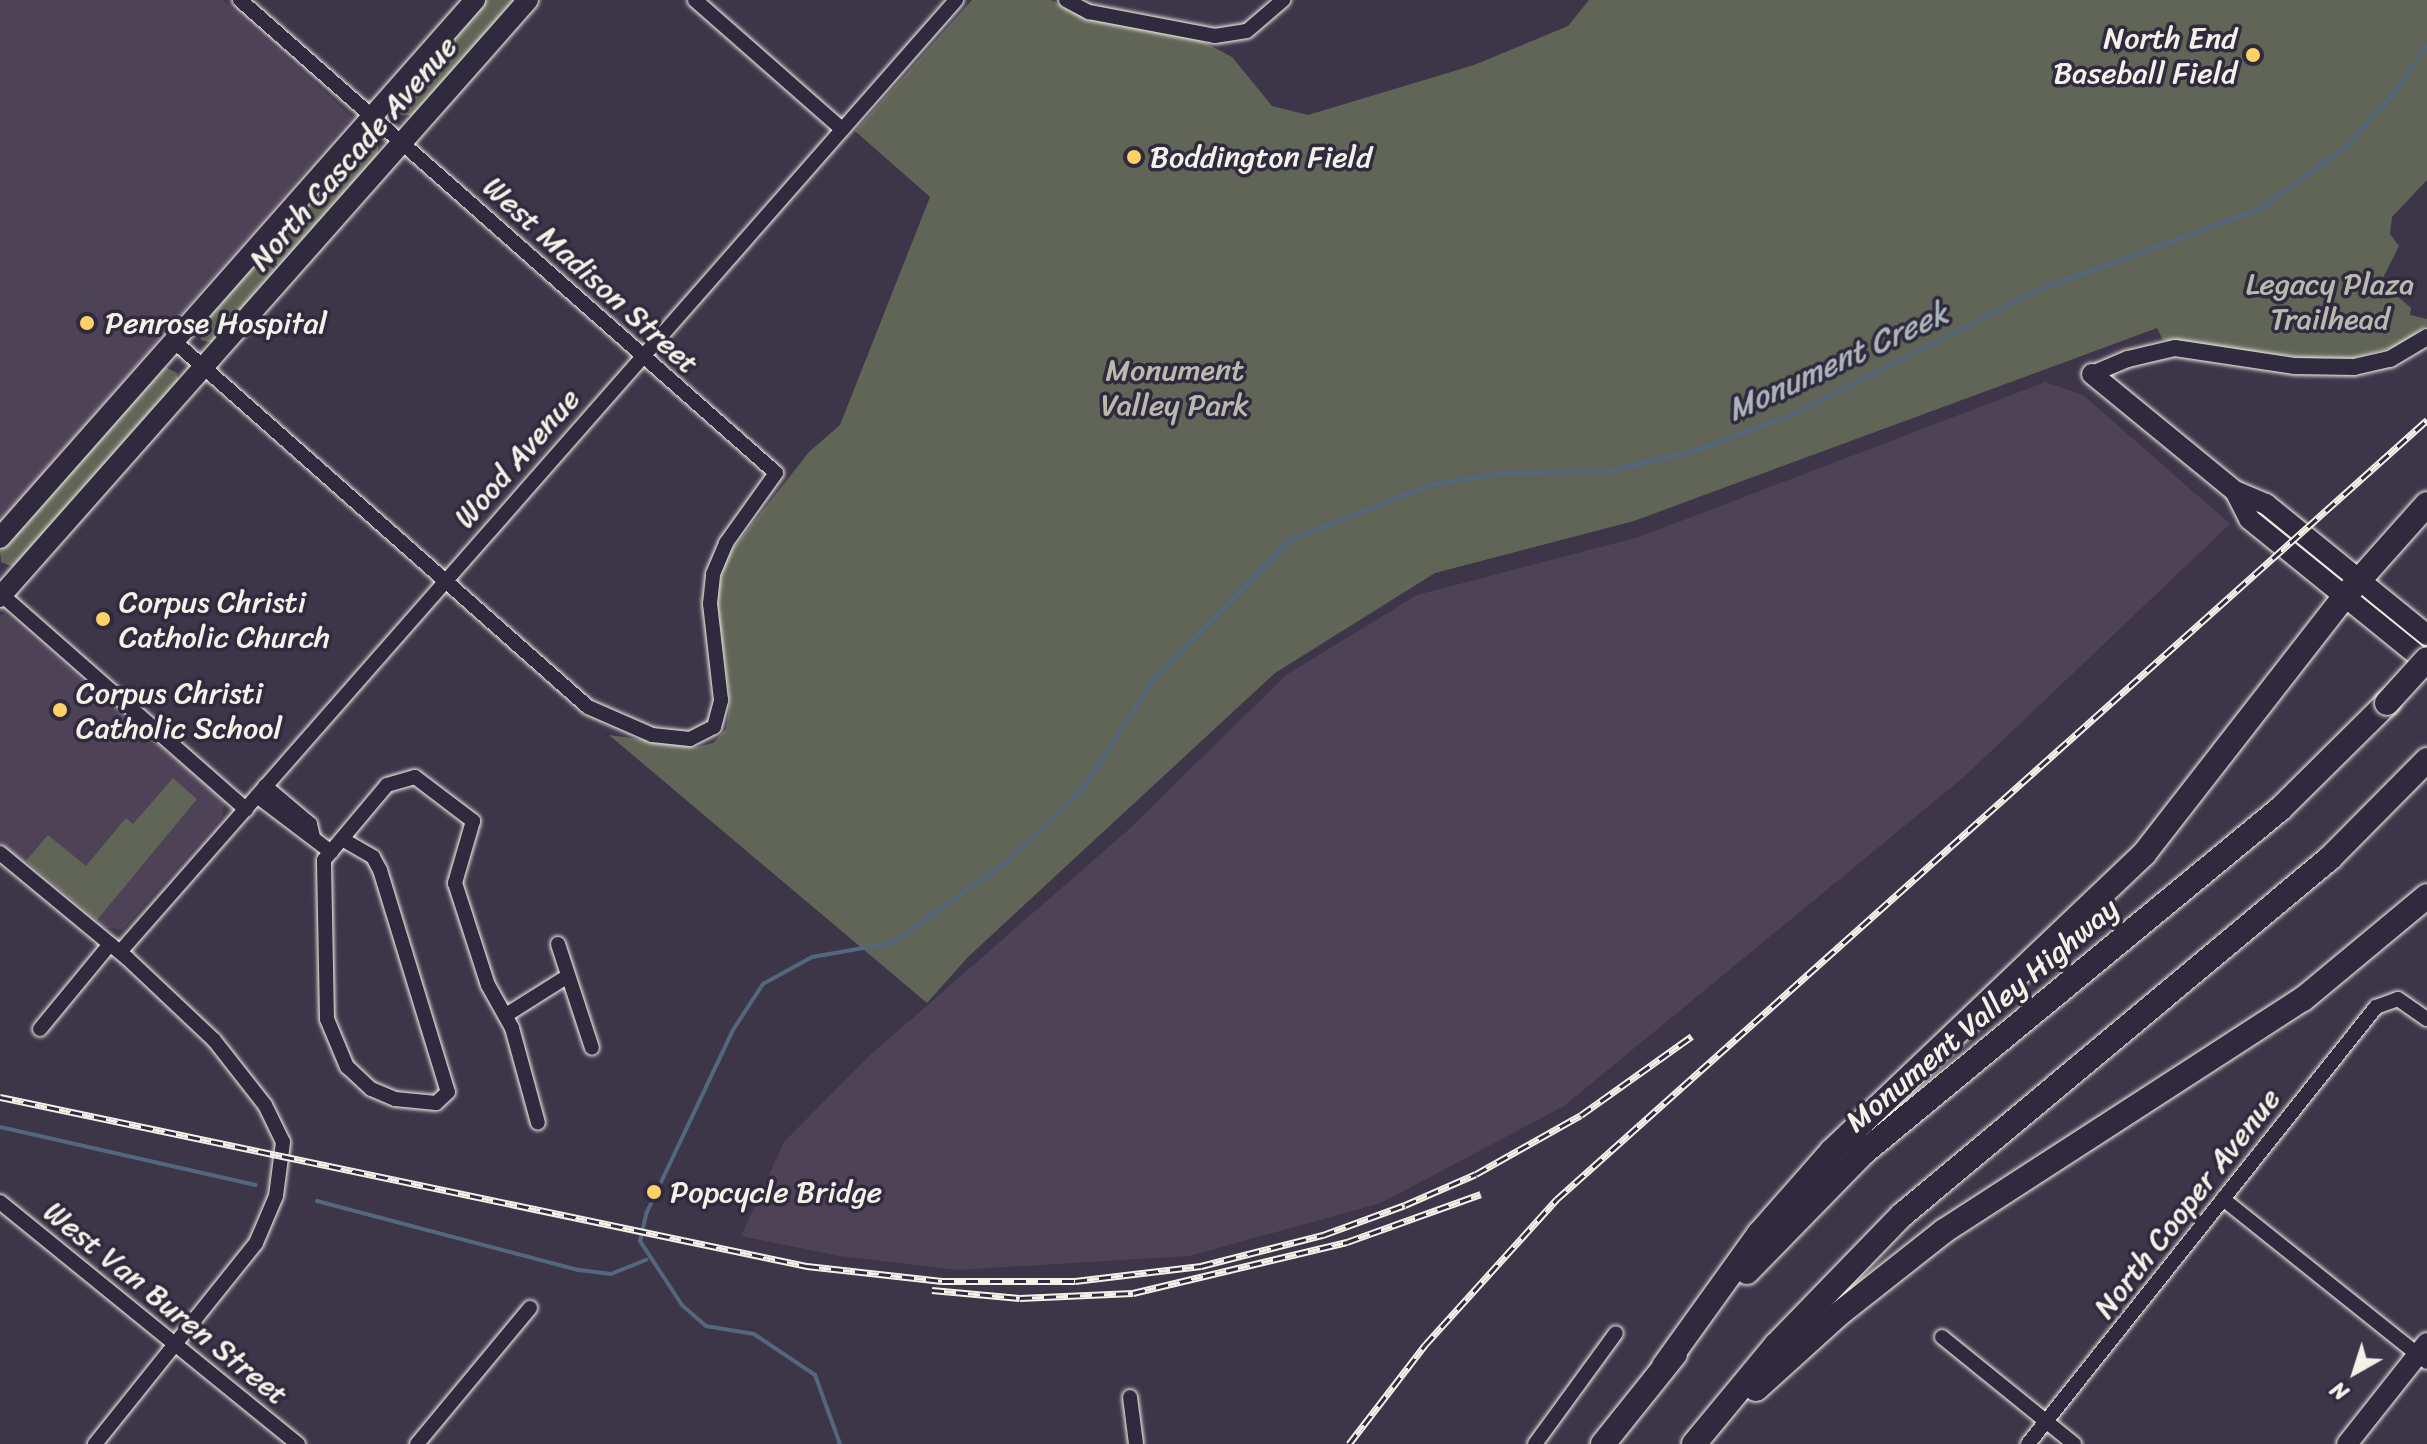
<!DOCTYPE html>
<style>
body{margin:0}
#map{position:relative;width:2427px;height:1444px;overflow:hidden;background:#3d3548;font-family:Sriracha,sans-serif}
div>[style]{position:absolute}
.built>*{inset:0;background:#4e4256}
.green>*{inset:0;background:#616557}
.stream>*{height:4px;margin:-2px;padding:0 2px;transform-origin:2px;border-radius:2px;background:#53677f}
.roads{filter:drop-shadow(0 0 2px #f4f1e8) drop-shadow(0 0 2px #f4f1e8)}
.minor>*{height:14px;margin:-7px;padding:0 7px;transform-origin:7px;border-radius:7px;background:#2f2a3d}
.tertiary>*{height:16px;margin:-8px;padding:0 8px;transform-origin:8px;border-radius:8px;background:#2f2a3d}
.secondary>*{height:20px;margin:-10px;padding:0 10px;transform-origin:10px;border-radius:10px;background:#2f2a3d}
.motorway>*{height:24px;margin:-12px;padding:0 12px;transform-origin:12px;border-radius:12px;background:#2f2a3d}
.rail>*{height:7px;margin-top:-3.5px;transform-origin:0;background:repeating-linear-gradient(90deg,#2f2a3d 0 12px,#f4f1e8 0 24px);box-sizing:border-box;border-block:2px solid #f4f1e8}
.bridges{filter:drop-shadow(0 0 2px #f4f1e8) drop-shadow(0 0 2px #f4f1e8)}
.motorway-bridge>*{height:24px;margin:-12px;padding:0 12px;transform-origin:12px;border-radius:12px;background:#2f2a3d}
.dots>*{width:22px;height:22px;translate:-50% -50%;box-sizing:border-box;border:4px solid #2f2a3d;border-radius:50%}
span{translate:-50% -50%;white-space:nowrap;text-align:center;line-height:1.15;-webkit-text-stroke:7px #2f2a3d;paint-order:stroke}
.poi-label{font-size:30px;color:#f4f1e8}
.right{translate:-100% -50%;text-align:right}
.left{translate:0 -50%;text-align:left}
.street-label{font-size:30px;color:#f4f1e8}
.park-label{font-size:30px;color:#b9b9ae}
.water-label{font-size:32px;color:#acb3b9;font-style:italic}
.north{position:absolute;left:2315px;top:1332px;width:80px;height:80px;-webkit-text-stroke:6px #2f2a3d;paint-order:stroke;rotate:219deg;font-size:22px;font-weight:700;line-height:32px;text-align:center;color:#f4f1e8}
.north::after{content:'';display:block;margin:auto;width:28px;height:36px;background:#f4f1e8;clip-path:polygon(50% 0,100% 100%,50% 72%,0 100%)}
</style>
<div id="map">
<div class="built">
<i style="clip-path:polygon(0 0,223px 0,352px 117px,0 522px)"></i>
<i style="clip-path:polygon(2045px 382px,2083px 395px,2230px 524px,1965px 776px,1564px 1106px,1381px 1203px,1189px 1256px,958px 1270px,839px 1256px,741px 1236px,784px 1142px,868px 1057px,1127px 831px,1286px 675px,1417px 595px,1639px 537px)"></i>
<i style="clip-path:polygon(5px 614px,225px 802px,222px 817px,122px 930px,101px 927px,0 843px,0 615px)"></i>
</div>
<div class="green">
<i style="clip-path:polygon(487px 0,517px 0,415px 116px,401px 115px,397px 101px)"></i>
<i style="clip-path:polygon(972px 0,1051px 0,1087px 18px,1202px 41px,1232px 57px,1272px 106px,1308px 115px,1474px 65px,1568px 26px,1589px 0,2427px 0,2427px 180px,2392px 217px,2390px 234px,2399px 246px,2383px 278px,2388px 299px,2396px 295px,2411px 308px,2410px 315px,2427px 319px,2427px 325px,2398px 346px,2353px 358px,2305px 358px,2163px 340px,2157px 328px,1634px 521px,1435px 573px,1275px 673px,968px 957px,927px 1003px,609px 735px,696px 747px,713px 743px,726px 729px,730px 701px,716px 597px,727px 556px,809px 452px,840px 425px,930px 197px,855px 131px)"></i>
<i style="clip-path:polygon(372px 141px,378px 146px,378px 159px,213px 343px,201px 340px,199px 328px,359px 145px)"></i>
<i style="clip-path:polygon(165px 367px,177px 373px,179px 384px,32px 552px,13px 567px,1px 562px,0 551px)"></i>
<i style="clip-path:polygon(173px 778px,197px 799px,97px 920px,26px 861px,48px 835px,86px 866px,126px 818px,133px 824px)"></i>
</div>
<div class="stream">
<i style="left:0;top:1127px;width:262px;rotate:12.8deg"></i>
<i style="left:317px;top:1201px;width:271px;rotate:14.8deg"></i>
<i style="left:579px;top:1270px;width:32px;rotate:7deg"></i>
<i style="left:611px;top:1274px;width:38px;rotate:-22deg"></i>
<i style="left:840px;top:1444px;width:73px;rotate:-109.9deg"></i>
<i style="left:815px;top:1375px;width:73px;rotate:-146.1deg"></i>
<i style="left:754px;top:1334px;width:49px;rotate:-170.5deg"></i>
<i style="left:706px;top:1326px;width:32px;rotate:-139deg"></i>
<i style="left:682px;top:1305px;width:77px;rotate:-123.3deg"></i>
<i style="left:640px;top:1241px;width:28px;rotate:-77deg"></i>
<i style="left:646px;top:1214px;width:204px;rotate:-64.7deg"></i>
<i style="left:733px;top:1030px;width:55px;rotate:-56.9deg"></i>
<i style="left:763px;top:984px;width:56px;rotate:-28.9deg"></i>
<i style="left:812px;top:957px;width:81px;rotate:-9.9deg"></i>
<i style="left:892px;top:943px;width:141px;rotate:-35.2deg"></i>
<i style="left:1007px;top:862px;width:107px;rotate:-44.2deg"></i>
<i style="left:1084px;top:787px;width:125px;rotate:-57.1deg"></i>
<i style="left:1152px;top:682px;width:198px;rotate:-45.8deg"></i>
<i style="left:1290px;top:540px;width:150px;rotate:-21.4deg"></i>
<i style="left:1430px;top:485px;width:76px;rotate:-9.1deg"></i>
<i style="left:1505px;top:473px;width:100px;rotate:-0.6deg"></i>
<i style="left:1605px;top:472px;width:91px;rotate:-13.3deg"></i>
<i style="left:1694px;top:451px;width:104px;rotate:-20.2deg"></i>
<i style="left:1792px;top:415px;width:274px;rotate:-26.9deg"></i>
<i style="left:2036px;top:291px;width:239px;rotate:-20.1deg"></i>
<i style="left:2260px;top:209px;width:107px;rotate:-35.9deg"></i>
<i style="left:2347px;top:146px;width:74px;rotate:-48.3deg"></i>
<i style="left:2396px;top:91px;width:55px;rotate:-56deg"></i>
</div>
<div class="roads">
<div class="minor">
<i style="left:695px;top:0;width:196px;rotate:41.3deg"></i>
<i style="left:1066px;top:0;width:26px;rotate:28deg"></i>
<i style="left:1089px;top:12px;width:128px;rotate:10.8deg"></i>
<i style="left:1215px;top:36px;width:32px;rotate:-9deg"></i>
<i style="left:1247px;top:31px;width:48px;rotate:-40.7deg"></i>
<i style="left:175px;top:342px;width:551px;rotate:41.47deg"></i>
<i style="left:588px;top:707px;width:70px;rotate:23.6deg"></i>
<i style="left:652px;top:735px;width:38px;rotate:6deg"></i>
<i style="left:690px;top:739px;width:27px;rotate:-27deg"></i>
<i style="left:714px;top:727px;width:28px;rotate:-75deg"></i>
<i style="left:721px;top:700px;width:97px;rotate:-96.5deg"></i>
<i style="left:710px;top:604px;width:30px;rotate:-84deg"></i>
<i style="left:713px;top:574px;width:34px;rotate:-67deg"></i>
<i style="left:726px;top:543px;width:86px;rotate:-54.5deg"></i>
<i style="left:776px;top:473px;width:715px;rotate:-138.57deg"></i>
<i style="left:2px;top:595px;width:325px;rotate:41.3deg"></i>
<i style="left:265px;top:786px;width:59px;rotate:40.2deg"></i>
<i style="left:310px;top:824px;width:13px;rotate:77deg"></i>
<i style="left:257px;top:796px;width:93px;rotate:37.1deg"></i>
<i style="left:342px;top:839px;width:36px;rotate:30deg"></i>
<i style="left:373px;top:857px;width:15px;rotate:62deg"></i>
<i style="left:380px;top:870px;width:232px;rotate:73deg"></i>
<i style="left:448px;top:1092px;width:16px;rotate:137deg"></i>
<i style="left:436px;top:1103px;width:41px;rotate:-174.4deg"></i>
<i style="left:395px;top:1099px;width:26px;rotate:-157deg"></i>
<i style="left:371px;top:1089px;width:33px;rotate:-137deg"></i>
<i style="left:347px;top:1067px;width:52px;rotate:-112.6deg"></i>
<i style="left:327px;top:1019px;width:159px;rotate:-91.1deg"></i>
<i style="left:324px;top:860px;width:98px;rotate:-50deg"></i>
<i style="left:387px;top:785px;width:29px;rotate:-16deg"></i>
<i style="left:415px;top:777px;width:73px;rotate:37.2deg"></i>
<i style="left:473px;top:821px;width:65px;rotate:106.2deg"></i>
<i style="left:455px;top:883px;width:107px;rotate:72.1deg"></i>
<i style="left:488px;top:985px;width:49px;rotate:60.8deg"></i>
<i style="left:512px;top:1028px;width:98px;rotate:74.7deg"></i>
<i style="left:0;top:853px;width:165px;rotate:39.6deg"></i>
<i style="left:127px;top:958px;width:120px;rotate:43.3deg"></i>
<i style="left:214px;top:1040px;width:83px;rotate:51.9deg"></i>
<i style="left:265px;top:1105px;width:41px;rotate:64.1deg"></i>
<i style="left:283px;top:1142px;width:54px;rotate:97.4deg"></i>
<i style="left:276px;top:1196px;width:51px;rotate:113.1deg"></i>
<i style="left:256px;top:1243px;width:258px;rotate:128.7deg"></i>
<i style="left:558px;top:944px;width:109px;rotate:71.9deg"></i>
<i style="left:120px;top:952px;width:1267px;rotate:-48.71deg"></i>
<i style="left:506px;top:1015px;width:73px;rotate:-32.2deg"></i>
<i style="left:40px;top:1029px;width:110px;rotate:-50.5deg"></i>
<i style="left:2223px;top:1199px;width:261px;rotate:38.6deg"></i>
<i style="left:0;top:1202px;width:384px;rotate:39.1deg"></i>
<i style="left:1942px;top:1337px;width:170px;rotate:39deg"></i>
<i style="left:1130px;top:1397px;width:47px;rotate:82.7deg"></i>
<i style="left:417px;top:1444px;width:177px;rotate:-50.3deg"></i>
<i style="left:1535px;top:1444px;width:137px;rotate:-53.9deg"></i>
<i style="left:2028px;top:1444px;width:559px;rotate:-51.47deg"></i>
<i style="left:2376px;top:1007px;width:23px;rotate:-20deg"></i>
<i style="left:2398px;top:999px;width:35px;rotate:35deg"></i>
</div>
<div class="tertiary">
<i style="left:2092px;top:374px;width:39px;rotate:-23deg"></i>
<i style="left:2128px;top:359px;width:48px;rotate:-13.2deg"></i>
<i style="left:2175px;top:348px;width:120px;rotate:8.6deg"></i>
<i style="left:2294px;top:366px;width:60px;rotate:1deg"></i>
<i style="left:2354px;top:367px;width:37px;rotate:-13deg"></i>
<i style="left:2390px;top:359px;width:43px;rotate:-30.7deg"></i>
</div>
<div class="secondary">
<i style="left:2092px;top:374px;width:185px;rotate:39.3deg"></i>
<i style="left:2235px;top:491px;width:34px;rotate:23deg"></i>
<i style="left:2266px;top:504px;width:208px;rotate:39.1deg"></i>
<i style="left:2235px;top:491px;width:31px;rotate:63deg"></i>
<i style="left:2249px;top:519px;width:229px;rotate:39deg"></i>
<i style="left:0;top:538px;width:718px;rotate:-48.56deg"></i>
<i style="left:0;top:597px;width:797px;rotate:-48.51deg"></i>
<i style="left:2347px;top:1444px;width:129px;rotate:-51.6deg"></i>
</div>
<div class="motorway">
<i style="left:1747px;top:1272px;width:166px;rotate:-45.7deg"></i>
<i style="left:1863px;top:1153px;width:541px;rotate:-39.52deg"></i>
<i style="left:2280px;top:809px;width:151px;rotate:-44.7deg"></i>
<i style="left:1664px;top:1366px;width:163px;rotate:-54.3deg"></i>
<i style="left:1759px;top:1234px;width:111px;rotate:-48.7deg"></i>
<i style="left:1832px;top:1151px;width:431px;rotate:-43.6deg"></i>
<i style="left:2144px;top:854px;width:327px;rotate:-52.1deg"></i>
<i style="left:2345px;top:596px;width:123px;rotate:-48.3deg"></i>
<i style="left:1756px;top:1389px;width:112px;rotate:-42.1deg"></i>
<i style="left:1839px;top:1314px;width:134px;rotate:-38.3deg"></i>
<i style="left:1944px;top:1231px;width:427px;rotate:-32.9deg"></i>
<i style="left:2303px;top:999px;width:161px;rotate:-39.7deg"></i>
<i style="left:1603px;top:1444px;width:115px;rotate:-51.3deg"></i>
<i style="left:1694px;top:1444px;width:129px;rotate:-50.4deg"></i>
<i style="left:1776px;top:1345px;width:181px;rotate:-45.9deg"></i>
<i style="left:1902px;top:1215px;width:557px;rotate:-39.83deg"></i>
<i style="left:2330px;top:858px;width:138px;rotate:-45.3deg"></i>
</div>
</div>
<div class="rail">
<i style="left:0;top:1097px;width:825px;rotate:11.83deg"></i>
<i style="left:807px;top:1266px;width:136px;rotate:6.3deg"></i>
<i style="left:942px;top:1281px;width:133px"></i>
<i style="left:1075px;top:1281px;width:127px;rotate:-6.8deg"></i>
<i style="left:1201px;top:1266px;width:126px;rotate:-14.3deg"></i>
<i style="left:1323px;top:1235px;width:87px;rotate:-20.1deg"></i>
<i style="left:1405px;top:1205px;width:77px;rotate:-23.6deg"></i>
<i style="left:1476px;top:1174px;width:120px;rotate:-29.3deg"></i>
<i style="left:1581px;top:1115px;width:136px;rotate:-35.4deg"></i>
<i style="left:932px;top:1290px;width:88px;rotate:5.2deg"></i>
<i style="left:1020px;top:1298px;width:113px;rotate:-2.5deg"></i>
<i style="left:1133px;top:1293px;width:220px;rotate:-13.4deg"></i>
<i style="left:1347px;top:1242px;width:142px;rotate:-19.7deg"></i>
<i style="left:1349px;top:1444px;width:125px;rotate:-52.5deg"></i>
<i style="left:1425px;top:1345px;width:197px;rotate:-47.9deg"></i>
<i style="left:1557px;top:1199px;width:1168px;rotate:-41.84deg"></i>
</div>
<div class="bridges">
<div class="motorway-bridge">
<i style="left:2387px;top:703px;width:59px;rotate:-47.7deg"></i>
</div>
</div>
<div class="dots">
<i style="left:2253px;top:55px;background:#ffd166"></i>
<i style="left:1134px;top:157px;background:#ffd166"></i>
<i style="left:87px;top:323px;background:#ffd166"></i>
<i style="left:103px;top:619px;background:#ffd166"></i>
<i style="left:60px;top:710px;background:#ffd166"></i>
<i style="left:654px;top:1192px;background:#ffd166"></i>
</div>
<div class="poi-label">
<span class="right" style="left:2237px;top:55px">North End<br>Baseball Field</span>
<span class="left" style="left:1150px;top:157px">Boddington Field</span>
<span class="left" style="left:105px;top:323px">Penrose Hospital</span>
<span class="left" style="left:119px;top:619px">Corpus Christi<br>Catholic Church</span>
<span class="left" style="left:76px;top:710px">Corpus Christi<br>Catholic School</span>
<span class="left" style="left:670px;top:1192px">Popcycle Bridge</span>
</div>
<div class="street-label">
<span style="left:353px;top:153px;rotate:-49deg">North Cascade Avenue</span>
<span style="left:591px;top:275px;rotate:42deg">West Madison Street</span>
<span style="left:517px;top:458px;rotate:-49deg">Wood Avenue</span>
<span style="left:1982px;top:1015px;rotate:-40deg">Monument Valley Highway</span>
<span style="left:2187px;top:1203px;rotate:-52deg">North Cooper Avenue</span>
<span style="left:166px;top:1303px;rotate:39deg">West Van Buren Street</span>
</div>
<div class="park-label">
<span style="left:2330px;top:301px">Legacy Plaza<br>Trailhead</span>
<span style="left:1175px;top:387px">Monument<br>Valley Park</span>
</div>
<div class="water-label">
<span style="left:1838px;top:362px;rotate:-25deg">Monument Creek</span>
</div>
<div class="north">N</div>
</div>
